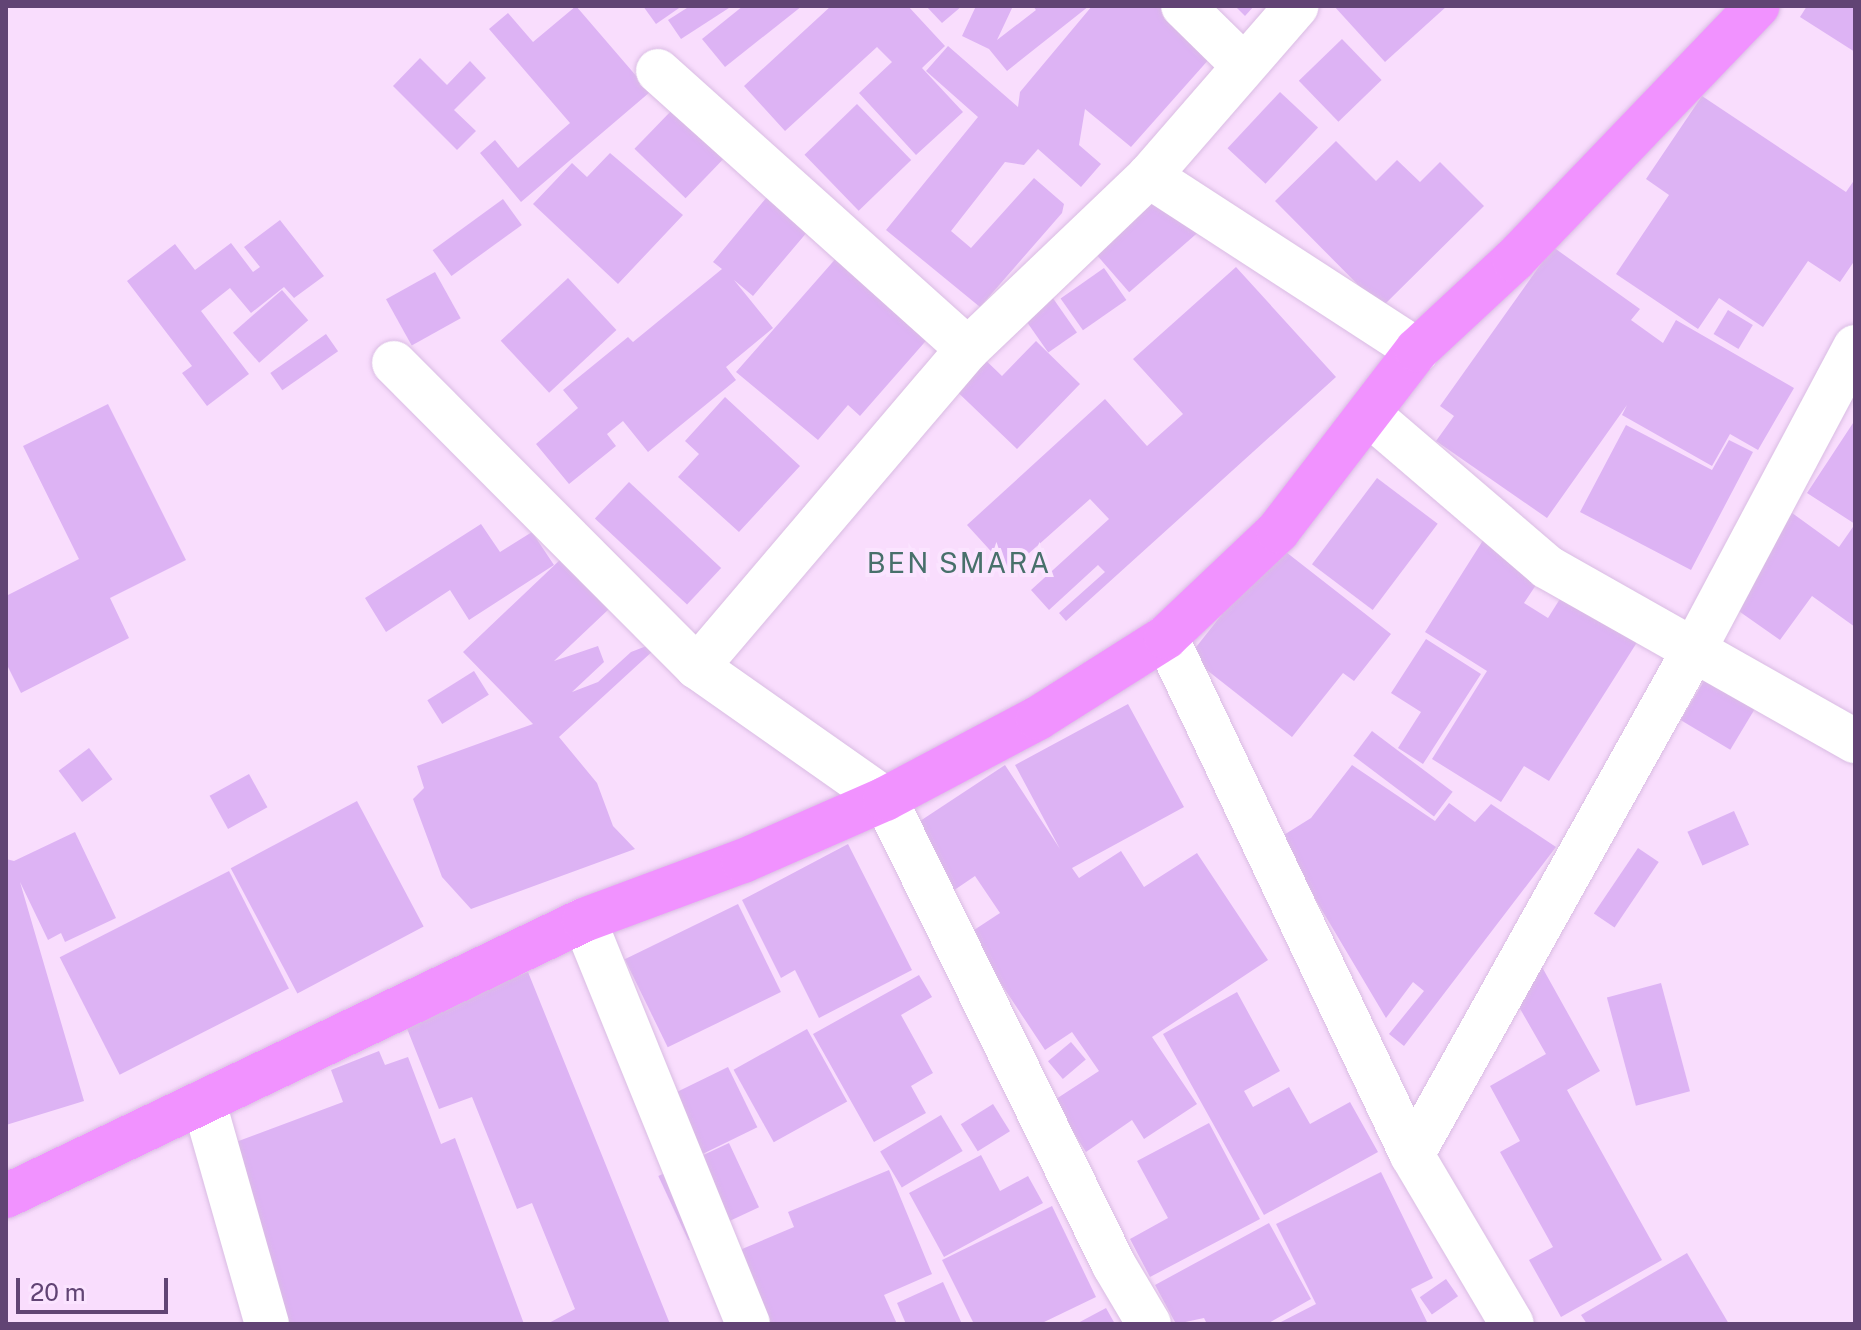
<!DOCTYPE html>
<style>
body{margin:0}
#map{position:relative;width:1861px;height:1330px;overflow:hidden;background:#f9ddfd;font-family:"Public Sans",sans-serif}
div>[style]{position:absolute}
.building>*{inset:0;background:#ddb3f4;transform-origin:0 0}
.roads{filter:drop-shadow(0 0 2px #d9bce3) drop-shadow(0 0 2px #d9bce3)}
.minor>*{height:44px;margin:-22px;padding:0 22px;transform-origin:22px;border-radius:22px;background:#fff}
.major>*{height:44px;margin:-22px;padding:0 22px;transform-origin:22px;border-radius:22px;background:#f192ff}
span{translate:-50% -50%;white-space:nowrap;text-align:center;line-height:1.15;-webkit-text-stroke:8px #fbe4ff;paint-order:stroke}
.neighbourhood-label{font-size:28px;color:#48706b;letter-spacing:2px}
.frame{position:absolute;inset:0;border:8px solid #614474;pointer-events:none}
.scale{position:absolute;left:16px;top:1278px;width:152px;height:36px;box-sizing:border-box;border:4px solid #614474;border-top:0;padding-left:10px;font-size:24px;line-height:28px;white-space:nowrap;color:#614474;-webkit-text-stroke:6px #fbe4ff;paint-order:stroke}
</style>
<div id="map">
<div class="building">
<i style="clip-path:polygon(576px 6px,650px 92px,521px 202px,480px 153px,495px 140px,518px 168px,570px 123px,489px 29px,508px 13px,533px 42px)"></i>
<i style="clip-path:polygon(643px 6px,682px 6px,656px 24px)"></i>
<i style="clip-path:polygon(690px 6px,732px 6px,681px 39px,668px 20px)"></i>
<i style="clip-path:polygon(743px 6px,802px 6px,725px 67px,702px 39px)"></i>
<i style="clip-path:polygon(831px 6px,908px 6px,945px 46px,922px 68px,963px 112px,916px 155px,859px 93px,892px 62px,877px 47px,785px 131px,744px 86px)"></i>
<i style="clip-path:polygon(926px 6px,962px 6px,942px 23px)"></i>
<i style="clip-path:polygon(976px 6px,1013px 6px,997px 40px,1036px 10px,1033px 6px,1089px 6px,1007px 71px,989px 49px,962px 36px)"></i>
<i style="clip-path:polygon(1092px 6px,1169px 6px,1218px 49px,1131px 147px,1085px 109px,1079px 145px,1101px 164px,1081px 187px,1038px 149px,1024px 165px,1005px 162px,951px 231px,971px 248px,1034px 178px,1064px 204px,1062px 213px,980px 307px,886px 230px,978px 117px,926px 71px,948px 46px,1018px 107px,1020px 92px)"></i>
<i style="clip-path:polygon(1235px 6px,1254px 6px,1245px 16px)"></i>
<i style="clip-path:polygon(1334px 6px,1447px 6px,1385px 62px)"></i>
<i style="clip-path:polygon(1807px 6px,1855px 6px,1855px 52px,1800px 17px)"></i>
<i style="left:1342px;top:39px;width:57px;height:60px;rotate:46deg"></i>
<i style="clip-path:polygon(420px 58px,447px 85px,470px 61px,486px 78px,454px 110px,476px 131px,457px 150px,393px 86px)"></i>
<i style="left:1280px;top:92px;width:52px;height:77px;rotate:43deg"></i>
<i style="clip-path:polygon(1702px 96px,1846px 192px,1855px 179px,1855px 260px,1840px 282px,1808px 261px,1763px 327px,1719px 298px,1698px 329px,1616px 274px,1669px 195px,1646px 179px)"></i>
<i style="left:857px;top:104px;width:78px;height:73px;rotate:46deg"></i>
<i style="left:672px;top:110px;width:71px;height:54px;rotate:44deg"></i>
<i style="clip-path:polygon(1336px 141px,1376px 181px,1397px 160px,1420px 182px,1440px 162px,1484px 206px,1381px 308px,1275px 201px)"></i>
<i style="clip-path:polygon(610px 153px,683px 215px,618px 284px,533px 204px,572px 163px,587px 177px)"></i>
<i style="left:1160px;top:186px;width:60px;height:93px;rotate:49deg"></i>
<i style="clip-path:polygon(767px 197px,808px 231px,753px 296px,734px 280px,773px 328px,726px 367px,736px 380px,648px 452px,623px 421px,607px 434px,616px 446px,569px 484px,536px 444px,578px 408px,563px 390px,628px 337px,633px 342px,722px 269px,713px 262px)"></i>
<i style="left:503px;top:199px;width:32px;height:87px;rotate:54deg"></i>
<i style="clip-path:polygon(280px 220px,324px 276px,294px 298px,284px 287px,251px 313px,230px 288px,201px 311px,249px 374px,207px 406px,182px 373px,192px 366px,127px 281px,175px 244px,195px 270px,231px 243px,253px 272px,260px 267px,244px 247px)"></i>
<i style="clip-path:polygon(1553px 247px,1640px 309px,1631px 320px,1663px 343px,1676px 320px,1794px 388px,1758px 450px,1730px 434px,1712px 466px,1622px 415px,1627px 405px,1547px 518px,1436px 441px,1454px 416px,1440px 406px)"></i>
<i style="clip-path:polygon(838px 256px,931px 335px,860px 416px,848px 405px,818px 440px,736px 372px)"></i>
<i style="clip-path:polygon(1236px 267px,1336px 377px,1066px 621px,1059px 613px,1105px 572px,1098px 565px,1049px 610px,1031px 590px,1109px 519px,1090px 499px,1009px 571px,967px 525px,1105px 399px,1147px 446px,1183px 414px,1133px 359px)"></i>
<i style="left:1104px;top:268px;width:39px;height:53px;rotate:55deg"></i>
<i style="left:435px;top:272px;width:53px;height:56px;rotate:61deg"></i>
<i style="left:568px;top:278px;width:71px;height:92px;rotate:47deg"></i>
<i style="left:282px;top:290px;width:40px;height:65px;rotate:49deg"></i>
<i style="left:1050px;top:294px;width:47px;height:35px;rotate:55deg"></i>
<i style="left:1728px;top:310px;width:29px;height:28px;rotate:31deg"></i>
<i style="left:326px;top:334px;width:21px;height:68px;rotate:55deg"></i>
<i style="clip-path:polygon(1036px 341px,1080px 384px,1017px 449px,946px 381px,976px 351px,1002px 376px)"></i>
<i style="clip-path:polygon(725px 397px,800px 466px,739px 532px,678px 477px,699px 454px,685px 441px)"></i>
<i style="clip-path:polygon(108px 404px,186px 560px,110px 598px,129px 638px,21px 693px,6px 663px,6px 596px,79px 559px,23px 446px)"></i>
<i style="clip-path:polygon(1855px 420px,1855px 627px,1812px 596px,1780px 640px,1723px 600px,1788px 510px,1839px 547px,1855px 524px,1807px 493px)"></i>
<i style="clip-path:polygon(1626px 425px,1712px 470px,1729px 440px,1753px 452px,1691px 570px,1580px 512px)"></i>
<i style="left:1377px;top:478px;width:76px;height:108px;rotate:37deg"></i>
<i style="left:629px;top:482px;width:126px;height:50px;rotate:43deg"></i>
<i style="clip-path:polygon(481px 524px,500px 552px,532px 532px,554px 565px,469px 620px,450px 590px,386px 632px,365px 598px)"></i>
<i style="clip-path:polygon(1487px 534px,1546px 570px,1524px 603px,1548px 618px,1573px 578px,1648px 625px,1549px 781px,1524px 766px,1501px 802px,1432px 759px,1487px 671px,1425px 632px)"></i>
<i style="clip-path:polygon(1277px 545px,1391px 634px,1354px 681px,1343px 673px,1292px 737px,1189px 656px)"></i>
<i style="clip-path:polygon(562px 558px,610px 608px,554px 661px,598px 646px,604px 662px,572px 692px,598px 682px,631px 652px,667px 638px,559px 737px,597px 783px,613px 826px,635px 849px,471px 909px,442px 877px,413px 799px,424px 788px,417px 766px,533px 724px,463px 652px)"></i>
<i style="clip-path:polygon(1426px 639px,1481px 674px,1423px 764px,1398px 748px,1421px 712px,1391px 693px)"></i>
<i style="left:1713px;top:666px;width:58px;height:63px;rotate:31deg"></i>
<i style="left:474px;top:671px;width:28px;height:55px;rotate:58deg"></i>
<i style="clip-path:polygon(1128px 704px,1184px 807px,1072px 868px,1079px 878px,1121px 851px,1144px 887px,1197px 853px,1268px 960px,1152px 1037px,1197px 1104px,1144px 1139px,1132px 1120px,1086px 1152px,1053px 1101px,1099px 1071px,1072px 1032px,1045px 1050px,968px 934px,1000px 913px,975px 876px,950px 893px,908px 829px,1005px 765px,1060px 849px,1015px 765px)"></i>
<i style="left:1372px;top:731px;width:101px;height:31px;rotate:37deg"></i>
<i style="left:89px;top:748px;width:39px;height:38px;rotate:53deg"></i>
<i style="clip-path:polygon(1352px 765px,1435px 821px,1449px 803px,1475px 822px,1491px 804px,1556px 847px,1404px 1046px,1389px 1034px,1424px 991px,1413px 982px,1386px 1018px,1279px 838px,1311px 818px)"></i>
<i style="left:249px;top:774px;width:38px;height:45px;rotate:61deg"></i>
<i style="left:357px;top:801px;width:142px;height:143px;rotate:62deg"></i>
<i style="left:1734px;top:811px;width:37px;height:51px;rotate:66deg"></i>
<i style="clip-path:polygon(75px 832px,116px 918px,65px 942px,61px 933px,48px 940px,20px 882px,84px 1101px,6px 1125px,6px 859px,14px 861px)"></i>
<i style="clip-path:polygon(848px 844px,912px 970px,819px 1018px,795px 970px,781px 978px,742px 900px)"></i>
<i style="left:1638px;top:848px;width:25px;height:79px;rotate:34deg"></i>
<i style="left:229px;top:871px;width:132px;height:190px;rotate:63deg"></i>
<i style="left:738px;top:904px;width:98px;height:126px;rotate:64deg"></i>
<i style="clip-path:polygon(1542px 967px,1600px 1071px,1567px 1090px,1662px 1260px,1561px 1317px,1529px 1260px,1553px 1247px,1500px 1152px,1520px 1141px,1490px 1086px,1546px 1054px,1507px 986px)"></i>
<i style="clip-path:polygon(528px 972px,670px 1324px,547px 1324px,575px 1309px,532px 1203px,517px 1209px,472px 1097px,439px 1109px,404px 1021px)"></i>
<i style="clip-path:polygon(919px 975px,932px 997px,901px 1015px,933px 1073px,911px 1086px,926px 1113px,874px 1142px,813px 1034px)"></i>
<i style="left:1661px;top:983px;width:112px;height:56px;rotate:75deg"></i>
<i style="clip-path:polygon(1237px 992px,1280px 1071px,1244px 1091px,1253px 1107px,1289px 1087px,1310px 1124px,1350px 1102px,1378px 1152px,1264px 1215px,1163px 1034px)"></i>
<i style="left:807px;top:1029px;width:83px;height:84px;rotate:61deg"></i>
<i style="left:1071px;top:1042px;width:23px;height:30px;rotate:50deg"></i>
<i style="clip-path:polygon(379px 1051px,385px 1065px,408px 1057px,441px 1144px,455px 1138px,524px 1324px,264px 1324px,201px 1155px,343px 1102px,331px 1070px)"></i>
<i style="left:728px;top:1067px;width:67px;height:90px;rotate:64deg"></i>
<i style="left:993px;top:1104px;width:32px;height:38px;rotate:58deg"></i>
<i style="left:941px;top:1115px;width:42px;height:71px;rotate:59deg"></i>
<i style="clip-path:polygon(1209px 1123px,1260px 1219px,1150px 1277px,1130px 1239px,1168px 1218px,1137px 1161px)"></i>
<i style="left:729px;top:1143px;width:71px;height:78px;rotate:65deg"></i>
<i style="clip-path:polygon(981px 1155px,1000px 1191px,1028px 1176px,1043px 1203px,944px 1257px,909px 1193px)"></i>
<i style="clip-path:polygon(889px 1170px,932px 1274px,884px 1295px,897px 1324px,726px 1324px,702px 1266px,794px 1227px,788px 1212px)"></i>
<i style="clip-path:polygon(1381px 1172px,1433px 1278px,1411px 1289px,1428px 1324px,1277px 1324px,1316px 1304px,1276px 1224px)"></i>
<i style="clip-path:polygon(1052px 1206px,1096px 1297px,1040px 1324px,974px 1324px,942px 1260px)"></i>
<i style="clip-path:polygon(1269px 1223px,1311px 1299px,1267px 1324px,1207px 1324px,1204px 1318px,1176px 1324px,1155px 1285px)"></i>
<i style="clip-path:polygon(1687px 1253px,1729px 1324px,1587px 1324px,1581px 1315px)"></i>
<i style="left:1446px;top:1279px;width:21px;height:32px;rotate:55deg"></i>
<i style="clip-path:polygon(943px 1282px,962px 1324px,906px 1324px,897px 1303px)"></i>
<i style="clip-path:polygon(1106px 1308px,1115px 1324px,1076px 1324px)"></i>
</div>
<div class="roads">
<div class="minor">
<i style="left:1183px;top:6px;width:84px;rotate:44.5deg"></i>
<i style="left:658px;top:71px;width:416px;rotate:41.9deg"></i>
<i style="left:1149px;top:176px;width:320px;rotate:33deg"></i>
<i style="left:394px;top:363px;width:429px;rotate:45.1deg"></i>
<i style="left:1371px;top:416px;width:232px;rotate:40.6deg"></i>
<i style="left:1547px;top:567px;width:354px;rotate:29.5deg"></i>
<i style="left:1166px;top:637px;width:573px;rotate:64.6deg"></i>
<i style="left:1412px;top:1155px;width:196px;rotate:59.4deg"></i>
<i style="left:584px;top:920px;width:436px;rotate:67.9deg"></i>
<i style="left:204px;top:1103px;width:230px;rotate:74.1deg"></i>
<i style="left:1412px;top:1155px;width:581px;rotate:-60.83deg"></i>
<i style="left:1695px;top:648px;width:341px;rotate:-62deg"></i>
<i style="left:1149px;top:1324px;width:69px;rotate:-120.7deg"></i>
<i style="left:1114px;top:1265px;width:519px;rotate:-116.17deg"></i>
<i style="left:885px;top:799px;width:230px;rotate:-144.9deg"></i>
<i style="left:697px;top:667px;width:418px;rotate:-49.6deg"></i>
<i style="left:968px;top:349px;width:250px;rotate:-43.7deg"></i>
<i style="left:1149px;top:176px;width:225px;rotate:-49deg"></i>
</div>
<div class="major">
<i style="left:6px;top:1196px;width:641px;rotate:-25.52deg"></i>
<i style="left:584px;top:920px;width:170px;rotate:-20.4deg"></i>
<i style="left:743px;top:861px;width:155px;rotate:-23.6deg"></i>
<i style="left:885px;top:799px;width:173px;rotate:-27.9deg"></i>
<i style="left:1038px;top:718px;width:151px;rotate:-32.3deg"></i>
<i style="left:1166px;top:637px;width:154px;rotate:-43.4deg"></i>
<i style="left:1278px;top:531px;width:228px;rotate:-52.5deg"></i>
<i style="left:1417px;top:350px;width:132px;rotate:-42.9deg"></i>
<i style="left:1514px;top:260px;width:352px;rotate:-46.2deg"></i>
</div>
</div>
<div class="neighbourhood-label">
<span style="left:959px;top:563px">BEN SMARA</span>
</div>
<div class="frame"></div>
<div class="scale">20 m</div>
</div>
